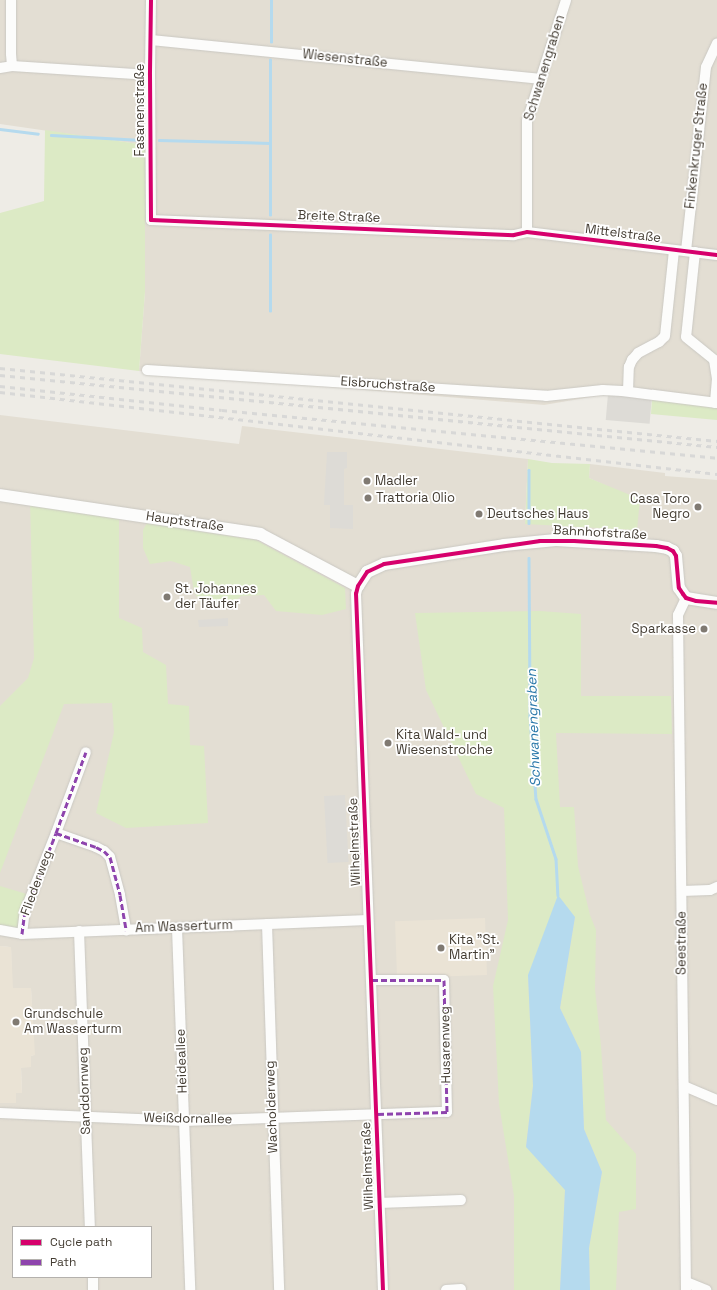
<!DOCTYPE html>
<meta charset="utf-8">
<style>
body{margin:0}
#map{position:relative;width:717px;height:1290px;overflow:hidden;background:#eeece6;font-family:"Space Grotesk",sans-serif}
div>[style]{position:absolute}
.residential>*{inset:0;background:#e3ded3}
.education>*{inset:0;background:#eae3d5;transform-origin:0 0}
.green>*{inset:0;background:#dceac5}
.parking>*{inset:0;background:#dddbd6;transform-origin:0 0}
.water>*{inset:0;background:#b5daee}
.stream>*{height:2.5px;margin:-1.25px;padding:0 1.25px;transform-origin:1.25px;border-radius:1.25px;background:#b5daee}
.roads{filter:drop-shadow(0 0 1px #cac8c2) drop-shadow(0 0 1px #cac8c2)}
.minor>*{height:10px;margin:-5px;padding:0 5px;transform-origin:5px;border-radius:5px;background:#fcfcfb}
.tertiary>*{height:12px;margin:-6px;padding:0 6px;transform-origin:6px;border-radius:6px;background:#fcfcfb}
.rail>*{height:2.5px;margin-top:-1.25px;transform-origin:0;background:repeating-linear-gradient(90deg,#d8d8d7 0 5px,transparent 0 10px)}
.quiet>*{height:3px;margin-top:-1.5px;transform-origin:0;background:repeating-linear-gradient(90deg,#8e44ad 0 6px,transparent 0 9px)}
.cycleway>*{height:4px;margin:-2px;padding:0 2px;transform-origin:2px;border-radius:2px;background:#d6006c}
.dots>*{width:11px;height:11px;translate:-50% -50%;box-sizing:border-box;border:2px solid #fff;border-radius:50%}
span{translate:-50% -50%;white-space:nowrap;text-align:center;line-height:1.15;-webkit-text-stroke:3.5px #fff;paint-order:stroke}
.street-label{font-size:13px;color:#443d33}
.poi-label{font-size:13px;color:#443d33}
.left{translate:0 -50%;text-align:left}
.right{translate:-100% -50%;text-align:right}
.water-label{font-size:14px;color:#2a78a9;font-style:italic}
.legend{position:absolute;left:12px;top:1226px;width:140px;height:52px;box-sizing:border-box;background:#fff;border:1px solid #b4b1ad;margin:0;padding:5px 7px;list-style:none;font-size:12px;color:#443d33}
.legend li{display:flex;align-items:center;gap:8px;height:20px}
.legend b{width:20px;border:1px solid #b4b1ad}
</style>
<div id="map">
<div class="residential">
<i style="clip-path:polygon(0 0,717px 0,717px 408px,608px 394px,544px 405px,139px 371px,145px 292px,145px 145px,0 124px)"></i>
<i style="clip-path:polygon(evenodd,0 415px,239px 444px,242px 426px,528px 459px,525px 523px,607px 486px,589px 478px,590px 464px,665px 473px,665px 476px,717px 480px,717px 1290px,0 1290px,0 1103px,16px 1103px,16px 1093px,22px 1093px,21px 1068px,31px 1056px,34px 1055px,31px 988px,12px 988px,11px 947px,0 946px,0 415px,13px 1227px,151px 1227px,151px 1277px,13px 1277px,13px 1227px)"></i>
</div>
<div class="education">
<i style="left:485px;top:918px;width:57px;height:90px;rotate:88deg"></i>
<i style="clip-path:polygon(0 946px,11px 947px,13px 988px,31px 988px,35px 1055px,31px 1056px,31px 1067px,21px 1068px,22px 1093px,16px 1093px,16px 1103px,0 1103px)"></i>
</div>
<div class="green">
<i style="clip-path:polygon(45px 130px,145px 145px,145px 292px,139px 371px,0 354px,0 213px,44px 201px)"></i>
<i style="clip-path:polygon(652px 398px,717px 408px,717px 420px,651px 414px)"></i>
<i style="clip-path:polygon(528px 459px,552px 463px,590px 464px,589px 478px,640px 499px,637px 530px,525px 524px)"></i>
<i style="clip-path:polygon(30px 500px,119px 513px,119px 618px,142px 628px,143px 652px,166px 665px,168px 704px,189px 706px,190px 745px,204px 746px,208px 823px,126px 828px,96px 813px,114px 732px,112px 703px,64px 704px,0 873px,0 706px,28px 678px,34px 658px)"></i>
<i style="clip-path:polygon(147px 523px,256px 540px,345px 588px,346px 609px,322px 615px,276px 611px,264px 595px,241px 596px,227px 608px,205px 609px,194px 592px,190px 567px,171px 561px,150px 564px,143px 548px,143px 530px)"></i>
<i style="clip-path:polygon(540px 611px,581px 614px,581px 696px,671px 696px,672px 734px,556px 733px,560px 807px,574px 807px,578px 866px,590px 915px,596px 930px,595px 989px,601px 1046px,606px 1120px,636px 1154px,636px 1209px,619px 1212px,616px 1290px,590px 1290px,589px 1248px,602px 1172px,584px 1129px,581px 1052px,560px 1008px,575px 917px,528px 975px,533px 1086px,526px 1146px,565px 1190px,560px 1290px,514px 1290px,514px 1196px,499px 1104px,493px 986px,508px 920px,504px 808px,476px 794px,426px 690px,415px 613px)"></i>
<i style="clip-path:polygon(0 886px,30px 895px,22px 934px,0 930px)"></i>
</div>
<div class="parking">
<i style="left:608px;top:394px;width:44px;height:26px;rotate:5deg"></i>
<i style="clip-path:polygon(327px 452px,347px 452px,347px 468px,344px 469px,344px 505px,353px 505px,353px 529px,330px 528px,330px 505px,324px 505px)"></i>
<i style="clip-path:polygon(228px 618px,228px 626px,199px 627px,198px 620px)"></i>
<i style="left:345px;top:795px;width:67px;height:21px;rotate:87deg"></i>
</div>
<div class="water">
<i style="clip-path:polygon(558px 895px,575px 917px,560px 1008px,581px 1052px,584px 1129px,602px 1172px,589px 1248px,590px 1290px,560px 1290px,565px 1190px,526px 1147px,533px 1086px,528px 975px)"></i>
</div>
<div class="stream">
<i style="left:271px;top:42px;width:42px;rotate:-90deg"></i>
<i style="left:0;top:129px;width:38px;rotate:7deg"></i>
<i style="left:51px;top:135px;width:91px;rotate:3.1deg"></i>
<i style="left:159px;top:140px;width:111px;rotate:1.5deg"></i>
<i style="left:270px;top:215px;width:155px;rotate:-90deg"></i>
<i style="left:270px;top:311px;width:76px;rotate:-90deg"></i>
<i style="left:529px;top:470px;width:53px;rotate:90deg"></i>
<i style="left:529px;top:558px;width:158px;rotate:89.6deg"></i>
<i style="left:530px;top:716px;width:83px;rotate:85.9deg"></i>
<i style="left:536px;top:799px;width:63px;rotate:71.6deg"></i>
<i style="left:556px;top:859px;width:36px;rotate:87deg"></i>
</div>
<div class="roads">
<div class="minor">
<i style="left:11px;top:0;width:54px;rotate:90deg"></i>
<i style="left:11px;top:54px;width:12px;rotate:85deg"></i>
<i style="left:151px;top:0;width:75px;rotate:90.8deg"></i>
<i style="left:150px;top:75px;width:145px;rotate:89.6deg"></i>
<i style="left:151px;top:220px;width:363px;rotate:2.4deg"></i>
<i style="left:514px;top:235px;width:13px;rotate:-13deg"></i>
<i style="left:527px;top:232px;width:191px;rotate:6.9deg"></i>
<i style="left:151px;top:40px;width:390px;rotate:5.7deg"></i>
<i style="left:0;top:68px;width:12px;rotate:-9deg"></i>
<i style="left:12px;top:66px;width:138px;rotate:3.7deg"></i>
<i style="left:527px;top:232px;width:111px;rotate:-90deg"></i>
<i style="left:527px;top:121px;width:127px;rotate:-72.1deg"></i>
<i style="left:686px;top:251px;width:185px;rotate:-83.8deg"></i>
<i style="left:706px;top:67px;width:26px;rotate:-65deg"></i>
<i style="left:695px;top:252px;width:85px;rotate:96deg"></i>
<i style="left:686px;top:337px;width:36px;rotate:39deg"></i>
<i style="left:714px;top:360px;width:19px;rotate:81deg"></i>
<i style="left:717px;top:379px;width:24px;rotate:95deg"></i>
<i style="left:147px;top:370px;width:400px;rotate:3.7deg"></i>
<i style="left:546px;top:396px;width:57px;rotate:-6deg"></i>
<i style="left:603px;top:390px;width:19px;rotate:3deg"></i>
<i style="left:622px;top:391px;width:96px;rotate:7.2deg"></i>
<i style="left:628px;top:391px;width:24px;rotate:-88deg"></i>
<i style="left:629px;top:367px;width:8px;rotate:-67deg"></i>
<i style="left:632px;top:360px;width:9px;rotate:-49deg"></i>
<i style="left:638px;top:353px;width:24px;rotate:-28deg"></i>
<i style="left:659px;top:342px;width:8px;rotate:-45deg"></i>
<i style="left:665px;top:336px;width:86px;rotate:-84deg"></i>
<i style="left:358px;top:586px;width:8px;rotate:104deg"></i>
<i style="left:356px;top:594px;width:697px;rotate:87.78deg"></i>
<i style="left:56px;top:833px;width:86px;rotate:-69.7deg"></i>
<i style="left:682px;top:891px;width:28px;rotate:-2deg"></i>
<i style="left:710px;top:890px;width:8px;rotate:-23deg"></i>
<i style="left:267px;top:924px;width:366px;rotate:88.1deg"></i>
<i style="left:177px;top:928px;width:362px;rotate:87.9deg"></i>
<i style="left:0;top:930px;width:22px;rotate:10deg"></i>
<i style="left:22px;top:934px;width:346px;rotate:-2.3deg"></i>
<i style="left:79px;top:931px;width:296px;rotate:87.9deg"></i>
<i style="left:22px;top:934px;width:23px;rotate:-83deg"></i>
<i style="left:25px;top:911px;width:84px;rotate:-68.3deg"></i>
<i style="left:56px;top:833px;width:42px;rotate:19.3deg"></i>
<i style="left:96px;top:847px;width:9px;rotate:27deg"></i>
<i style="left:104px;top:851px;width:8px;rotate:45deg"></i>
<i style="left:110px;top:857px;width:39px;rotate:75deg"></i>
<i style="left:120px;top:895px;width:36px;rotate:80deg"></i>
<i style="left:684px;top:1086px;width:36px;rotate:23deg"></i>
<i style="left:0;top:1113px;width:184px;rotate:2.5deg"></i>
<i style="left:184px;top:1121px;width:263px;rotate:-2deg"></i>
<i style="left:447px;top:1112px;width:132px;rotate:-91.3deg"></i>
<i style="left:444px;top:980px;width:72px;rotate:180deg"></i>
<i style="left:379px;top:1203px;width:82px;rotate:-2.1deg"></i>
<i style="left:93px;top:1277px;width:13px;rotate:90deg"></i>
<i style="left:686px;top:1282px;width:22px;rotate:22deg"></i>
<i style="left:446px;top:1290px;width:15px;rotate:-4deg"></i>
<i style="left:686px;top:1290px;width:675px;rotate:-90.68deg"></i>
<i style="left:678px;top:615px;width:19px;rotate:-65deg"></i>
</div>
<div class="tertiary">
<i style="left:0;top:495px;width:263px;rotate:8.5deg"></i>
<i style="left:260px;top:534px;width:111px;rotate:28deg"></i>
<i style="left:358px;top:586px;width:17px;rotate:-57deg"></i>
<i style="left:367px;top:572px;width:19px;rotate:-25deg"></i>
<i style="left:384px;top:564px;width:121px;rotate:-9deg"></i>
<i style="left:504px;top:545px;width:52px;rotate:-5.5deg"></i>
<i style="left:556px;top:540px;width:100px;rotate:3.4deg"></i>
<i style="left:656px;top:546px;width:11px;rotate:10deg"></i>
<i style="left:667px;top:548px;width:7px;rotate:27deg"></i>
<i style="left:673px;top:551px;width:6px;rotate:59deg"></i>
<i style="left:676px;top:556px;width:32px;rotate:85deg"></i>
<i style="left:679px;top:588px;width:12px;rotate:55deg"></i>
<i style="left:686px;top:598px;width:31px;rotate:9deg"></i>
</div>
</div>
<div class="rail">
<i style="left:0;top:368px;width:721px;rotate:5.81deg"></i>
<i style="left:0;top:375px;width:721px;rotate:5.73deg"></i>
<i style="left:0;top:386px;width:223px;rotate:6.2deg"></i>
<i style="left:222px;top:410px;width:497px;rotate:5.5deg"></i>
<i style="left:0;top:392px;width:722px;rotate:6.52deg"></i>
</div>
<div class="quiet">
<i style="left:56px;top:833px;width:86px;rotate:-69.7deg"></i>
<i style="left:22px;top:934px;width:23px;rotate:-83deg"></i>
<i style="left:25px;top:911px;width:84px;rotate:-68.3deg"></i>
<i style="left:56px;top:833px;width:42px;rotate:19.3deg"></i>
<i style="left:96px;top:847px;width:9px;rotate:27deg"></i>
<i style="left:104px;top:851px;width:8px;rotate:45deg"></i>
<i style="left:110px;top:857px;width:39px;rotate:75deg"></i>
<i style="left:120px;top:895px;width:36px;rotate:80deg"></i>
<i style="left:372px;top:980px;width:72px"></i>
<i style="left:444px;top:980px;width:132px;rotate:88.7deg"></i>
<i style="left:447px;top:1112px;width:70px;rotate:178.4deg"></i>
</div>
<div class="cycleway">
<i style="left:151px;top:0;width:75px;rotate:90.8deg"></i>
<i style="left:150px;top:75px;width:145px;rotate:89.6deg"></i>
<i style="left:151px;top:220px;width:363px;rotate:2.4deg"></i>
<i style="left:514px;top:235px;width:13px;rotate:-13deg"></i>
<i style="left:527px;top:232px;width:191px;rotate:6.9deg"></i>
<i style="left:383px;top:1290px;width:697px;rotate:-92.22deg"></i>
<i style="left:356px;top:594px;width:8px;rotate:-76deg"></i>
<i style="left:358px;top:586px;width:17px;rotate:-57deg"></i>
<i style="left:367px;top:572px;width:19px;rotate:-25deg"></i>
<i style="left:384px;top:564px;width:158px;rotate:-8.4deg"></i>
<i style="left:540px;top:541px;width:34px"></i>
<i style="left:574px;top:541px;width:82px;rotate:3.5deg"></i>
<i style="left:656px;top:546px;width:11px;rotate:10deg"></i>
<i style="left:667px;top:548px;width:7px;rotate:27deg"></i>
<i style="left:673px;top:551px;width:6px;rotate:59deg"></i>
<i style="left:676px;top:556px;width:32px;rotate:85deg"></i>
<i style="left:679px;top:588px;width:7px;rotate:56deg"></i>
<i style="left:683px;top:594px;width:5px;rotate:53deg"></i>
<i style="left:686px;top:598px;width:10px;rotate:17deg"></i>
<i style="left:696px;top:601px;width:21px;rotate:5deg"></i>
</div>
<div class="dots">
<i style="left:367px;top:481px;background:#807a72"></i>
<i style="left:368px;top:498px;background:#807a72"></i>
<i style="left:698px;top:507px;background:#807a72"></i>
<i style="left:479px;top:514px;background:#807a72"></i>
<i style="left:167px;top:597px;background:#807a72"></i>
<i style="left:704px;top:629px;background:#807a72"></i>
<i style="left:388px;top:743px;background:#807a72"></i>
<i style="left:441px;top:948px;background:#807a72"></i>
<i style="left:16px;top:1022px;background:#807a72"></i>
</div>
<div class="street-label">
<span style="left:345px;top:59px;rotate:6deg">Wiesenstraße</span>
<span style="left:545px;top:68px;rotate:-73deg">Schwanengraben</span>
<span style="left:140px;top:110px;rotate:-90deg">Fasanenstraße</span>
<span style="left:697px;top:146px;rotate:-84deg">Finkenkruger Straße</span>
<span style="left:339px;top:217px;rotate:2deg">Breite Straße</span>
<span style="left:623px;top:234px;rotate:7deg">Mittelstraße</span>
<span style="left:388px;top:385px;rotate:4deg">Elsbruchstraße</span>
<span style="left:185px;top:522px;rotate:8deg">Hauptstraße</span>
<span style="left:600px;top:533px;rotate:3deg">Bahnhofstraße</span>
<span style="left:355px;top:842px;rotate:-92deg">Wilhelmstraße</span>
<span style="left:37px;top:883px;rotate:-70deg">Fliederweg</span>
<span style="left:184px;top:927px;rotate:-2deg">Am Wasserturm</span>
<span style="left:682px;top:943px;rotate:-90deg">Seestraße</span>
<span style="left:446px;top:1045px;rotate:-91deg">Husarenweg</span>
<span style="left:182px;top:1061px;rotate:-92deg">Heideallee</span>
<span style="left:85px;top:1091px;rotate:-92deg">Sanddornweg</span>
<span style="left:272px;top:1107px;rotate:-92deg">Wacholderweg</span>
<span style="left:188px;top:1119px;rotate:1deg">Weißdornallee</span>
<span style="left:368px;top:1166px;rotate:-92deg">Wilhelmstraße</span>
</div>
<div class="poi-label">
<span class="left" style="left:375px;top:481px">Madler</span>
<span class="left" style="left:376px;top:498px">Trattoria Olio</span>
<span class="right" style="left:690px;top:507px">Casa Toro<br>Negro</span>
<span class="left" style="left:487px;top:514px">Deutsches Haus</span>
<span class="left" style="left:175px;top:597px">St. Johannes<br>der Täufer</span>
<span class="right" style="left:696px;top:629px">Sparkasse</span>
<span class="left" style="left:396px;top:743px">Kita Wald- und<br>Wiesenstrolche</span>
<span class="left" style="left:449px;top:948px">Kita "St.<br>Martin"</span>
<span class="left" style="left:24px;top:1022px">Grundschule<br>Am Wasserturm</span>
</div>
<div class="water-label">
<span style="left:533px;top:728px;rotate:-92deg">Schwanengraben</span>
</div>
<ul class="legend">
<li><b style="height:5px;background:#d6006c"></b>Cycle path</li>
<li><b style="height:5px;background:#8e44ad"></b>Path</li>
</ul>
</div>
